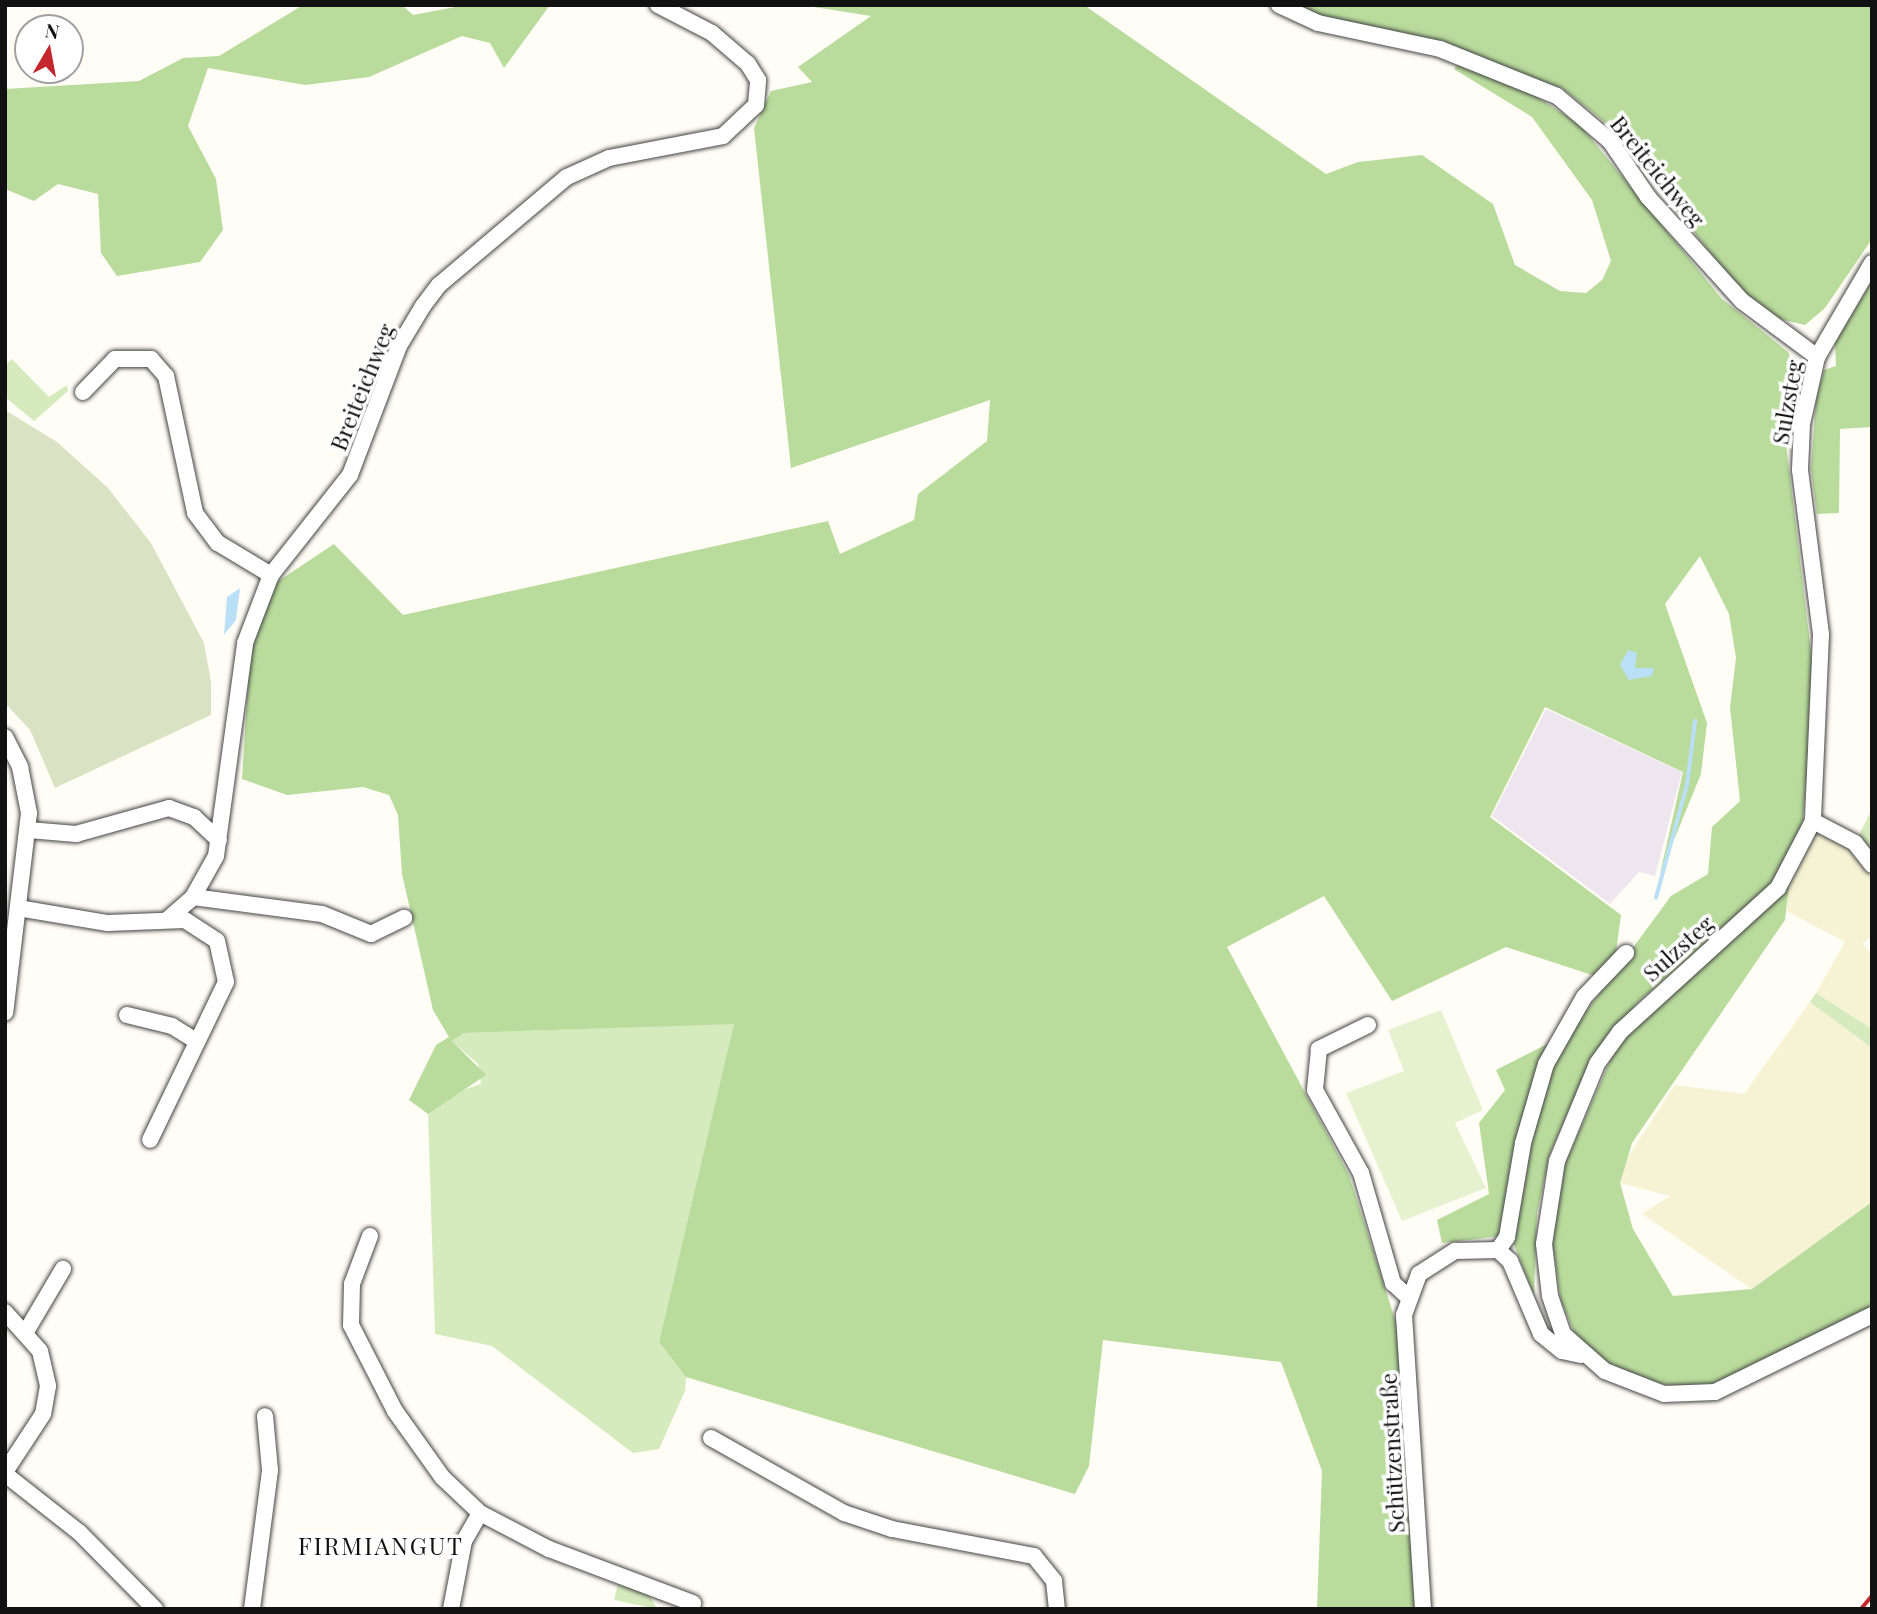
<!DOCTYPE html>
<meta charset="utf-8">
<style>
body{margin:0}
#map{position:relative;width:1877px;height:1614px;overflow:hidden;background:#fffdf5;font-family:"Playfair Display",serif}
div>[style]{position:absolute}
.industrial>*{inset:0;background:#eee6ef}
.farmland>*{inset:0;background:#f6f3d4}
.green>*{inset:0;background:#d5ebbd}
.forest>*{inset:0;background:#b9dc9c}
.cemetery>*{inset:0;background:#d9e3c4}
.pitch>*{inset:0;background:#e6f2cf}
.water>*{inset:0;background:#b9e0f7}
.stream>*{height:3.5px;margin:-1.75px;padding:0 1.75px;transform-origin:1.75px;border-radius:1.75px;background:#b9e0f7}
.roads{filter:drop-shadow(0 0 2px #444) drop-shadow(0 0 2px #444)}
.minor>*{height:16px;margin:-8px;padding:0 8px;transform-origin:8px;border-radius:8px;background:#fff}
.rail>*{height:3.5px;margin:-1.75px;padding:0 1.75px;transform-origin:1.75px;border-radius:1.75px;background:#c4262e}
span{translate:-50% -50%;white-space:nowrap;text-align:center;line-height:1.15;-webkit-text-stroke:7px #fff;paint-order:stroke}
.street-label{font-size:23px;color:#111}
.neighbourhood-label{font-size:24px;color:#111;letter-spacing:2px}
.frame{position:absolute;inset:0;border:7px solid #111;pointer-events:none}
.north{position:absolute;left:14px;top:14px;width:70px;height:70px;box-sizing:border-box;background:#fff;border:2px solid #a0a0a0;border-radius:50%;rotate:10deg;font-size:19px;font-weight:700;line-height:28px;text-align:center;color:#111}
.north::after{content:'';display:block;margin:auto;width:24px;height:32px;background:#c4262e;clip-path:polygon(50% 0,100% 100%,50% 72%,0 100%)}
</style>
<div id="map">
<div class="industrial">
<i style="clip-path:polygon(1546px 709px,1682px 772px,1655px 876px,1639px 872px,1610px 904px,1492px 816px)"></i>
</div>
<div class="farmland">
<i style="clip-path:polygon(1813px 821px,1872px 865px,1872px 936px,1862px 944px,1872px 954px,1872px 1029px,1816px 993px,1845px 942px,1787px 911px,1789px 874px)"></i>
<i style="clip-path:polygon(1810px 1002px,1872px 1048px,1872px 1202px,1752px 1289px,1642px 1214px,1670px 1196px,1620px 1183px,1624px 1163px,1675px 1085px,1744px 1094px)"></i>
</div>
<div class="green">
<i style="clip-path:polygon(12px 359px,49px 397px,67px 385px,68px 391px,34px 421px,5px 397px,5px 365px)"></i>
<i style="clip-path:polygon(1872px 809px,1872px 865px,1855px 843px)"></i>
<i style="clip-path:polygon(1816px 993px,1872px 1029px,1872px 1048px,1810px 1002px)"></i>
<i style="clip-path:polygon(735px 1023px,659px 1342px,686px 1377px,685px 1391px,659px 1449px,633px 1453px,492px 1346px,435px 1334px,428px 1114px,454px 1093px,481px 1084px,478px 1064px,452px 1041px,464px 1033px)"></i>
<i style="clip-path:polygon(619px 1580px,647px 1590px,657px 1609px,614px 1600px)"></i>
</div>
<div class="forest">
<i style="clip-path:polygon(303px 5px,402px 5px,413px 15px,466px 5px,550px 5px,504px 68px,490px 43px,462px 36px,369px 77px,305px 85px,208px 68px,188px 126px,216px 179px,223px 230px,200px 262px,117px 276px,101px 253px,98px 194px,58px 184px,34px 201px,5px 189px,5px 89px,139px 81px,183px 58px,219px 56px)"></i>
<i style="clip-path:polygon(801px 5px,1084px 5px,1326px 174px,1358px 162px,1422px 155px,1493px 204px,1515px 265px,1560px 291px,1586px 293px,1602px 280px,1611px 261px,1592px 200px,1532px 117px,1454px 69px,1459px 63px,1514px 82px,1580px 125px,1722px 299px,1788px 352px,1795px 365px,1785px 435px,1815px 685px,1802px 829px,1791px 859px,1761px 894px,1637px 1003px,1592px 1058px,1550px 1153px,1537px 1214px,1534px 1295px,1510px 1235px,1442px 1243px,1437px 1220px,1489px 1194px,1479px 1123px,1505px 1090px,1496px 1070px,1571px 1032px,1671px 896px,1708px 874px,1712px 827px,1740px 801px,1730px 707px,1736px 658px,1729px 614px,1700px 556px,1665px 604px,1707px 723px,1701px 774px,1660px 874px,1683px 772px,1545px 707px,1490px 817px,1621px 915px,1616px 951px,1595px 976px,1506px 947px,1392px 1001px,1324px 896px,1227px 947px,1349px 1175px,1398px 1329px,1415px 1609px,1317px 1609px,1322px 1471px,1281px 1362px,1103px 1340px,1089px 1466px,1075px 1494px,686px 1377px,659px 1342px,734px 1024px,464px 1033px,452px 1041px,486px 1075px,428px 1114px,409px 1100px,436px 1045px,449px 1037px,433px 1010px,402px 874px,398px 815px,389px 795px,363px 787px,287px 795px,242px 779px,250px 652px,261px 615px,274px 584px,334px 544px,403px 615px,828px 521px,840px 554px,914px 520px,918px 494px,987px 441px,990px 400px,791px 468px,754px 128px,771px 91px,812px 82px,798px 67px,871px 16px)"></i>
<i style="clip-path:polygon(1289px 5px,1872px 5px,1872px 239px,1825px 308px,1805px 325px,1780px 319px,1742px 292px,1607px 124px,1562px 88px,1414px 37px,1317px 20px)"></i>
<i style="clip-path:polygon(1872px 281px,1872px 427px,1840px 429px,1839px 513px,1817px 514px,1811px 469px,1816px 400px,1824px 370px,1836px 366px,1835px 342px)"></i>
<i style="clip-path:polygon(1789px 886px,1785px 920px,1632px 1143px,1620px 1183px,1633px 1229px,1673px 1296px,1752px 1289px,1872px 1202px,1872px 1309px,1738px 1378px,1689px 1388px,1650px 1382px,1600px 1359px,1574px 1332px,1561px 1301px,1551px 1234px,1563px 1169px,1616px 1047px)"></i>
</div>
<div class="cemetery">
<i style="clip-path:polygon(5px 410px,57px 442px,108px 488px,151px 543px,204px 643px,211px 682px,211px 715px,55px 788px,30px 730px,5px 703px)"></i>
</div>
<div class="pitch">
<i style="clip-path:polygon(1441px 1010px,1483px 1110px,1455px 1123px,1486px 1188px,1402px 1221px,1346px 1093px,1404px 1071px,1388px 1030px)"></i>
</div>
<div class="water">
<i style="clip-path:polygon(240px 588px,236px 620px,224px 635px,227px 597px)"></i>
<i style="clip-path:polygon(1628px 650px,1637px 653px,1635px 668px,1654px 668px,1652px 676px,1629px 680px,1620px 665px)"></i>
</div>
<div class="stream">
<i style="left:1656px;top:898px;width:117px;rotate:-74.7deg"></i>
<i style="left:1687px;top:785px;width:64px;rotate:-82.8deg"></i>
</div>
<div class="roads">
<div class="minor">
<i style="left:1279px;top:5px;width:43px;rotate:24.8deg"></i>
<i style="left:1318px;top:23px;width:125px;rotate:12deg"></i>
<i style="left:1440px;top:49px;width:126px;rotate:21.9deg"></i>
<i style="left:1557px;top:96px;width:70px;rotate:40.3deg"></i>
<i style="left:1610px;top:141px;width:68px;rotate:55.8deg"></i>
<i style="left:1648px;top:197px;width:140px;rotate:47.9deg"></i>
<i style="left:1742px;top:301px;width:94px;rotate:36.7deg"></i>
<i style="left:1872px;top:263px;width:109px;rotate:120.3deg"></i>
<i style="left:1817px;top:357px;width:69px;rotate:102.6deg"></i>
<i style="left:1802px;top:424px;width:46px;rotate:92.5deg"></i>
<i style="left:1800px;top:470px;width:166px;rotate:82.7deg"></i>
<i style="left:1821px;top:635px;width:186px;rotate:92.5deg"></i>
<i style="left:1813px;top:821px;width:76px;rotate:117.6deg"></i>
<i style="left:1778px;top:888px;width:214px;rotate:137.7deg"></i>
<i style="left:1620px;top:1032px;width:39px;rotate:126deg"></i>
<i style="left:1597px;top:1064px;width:105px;rotate:112.4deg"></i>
<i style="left:1557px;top:1161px;width:84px;rotate:98.9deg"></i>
<i style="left:1544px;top:1244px;width:52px;rotate:83.4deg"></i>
<i style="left:1550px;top:1296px;width:40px;rotate:71.1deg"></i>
<i style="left:1563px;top:1334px;width:56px;rotate:41.4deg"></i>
<i style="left:1605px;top:1371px;width:63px;rotate:21.3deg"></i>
<i style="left:1664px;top:1394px;width:51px;rotate:-2.2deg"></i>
<i style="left:1715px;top:1392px;width:175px;rotate:-26.1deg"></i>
<i style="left:83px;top:392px;width:46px;rotate:-45.9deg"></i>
<i style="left:115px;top:359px;width:36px"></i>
<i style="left:151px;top:359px;width:23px;rotate:49deg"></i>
<i style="left:166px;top:376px;width:140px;rotate:78deg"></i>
<i style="left:195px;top:513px;width:38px;rotate:53deg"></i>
<i style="left:218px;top:543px;width:62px;rotate:31.1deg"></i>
<i style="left:5px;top:737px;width:34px;rotate:63deg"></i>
<i style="left:20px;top:767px;width:47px;rotate:78.9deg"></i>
<i style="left:29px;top:813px;width:201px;rotate:96.8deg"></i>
<i style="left:1813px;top:821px;width:47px;rotate:27.6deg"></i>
<i style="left:1855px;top:843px;width:28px;rotate:52deg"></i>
<i style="left:29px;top:830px;width:47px;rotate:4.9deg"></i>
<i style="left:76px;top:834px;width:97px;rotate:-15.6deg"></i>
<i style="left:169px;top:808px;width:27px;rotate:20deg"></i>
<i style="left:194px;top:817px;width:34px;rotate:43deg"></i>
<i style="left:193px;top:897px;width:130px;rotate:7.5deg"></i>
<i style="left:322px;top:914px;width:53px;rotate:22.2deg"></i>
<i style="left:371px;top:934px;width:37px;rotate:-26deg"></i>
<i style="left:18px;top:908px;width:91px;rotate:9.5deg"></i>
<i style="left:108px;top:923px;width:77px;rotate:-2.2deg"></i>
<i style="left:185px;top:920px;width:38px;rotate:33deg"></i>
<i style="left:217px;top:941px;width:42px;rotate:77.6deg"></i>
<i style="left:226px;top:982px;width:175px;rotate:115.7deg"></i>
<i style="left:168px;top:919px;width:33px;rotate:-41deg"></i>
<i style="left:193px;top:897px;width:47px;rotate:-60.7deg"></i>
<i style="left:216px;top:856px;width:215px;rotate:-82.2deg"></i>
<i style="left:245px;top:643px;width:73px;rotate:-69.1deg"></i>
<i style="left:271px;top:575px;width:127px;rotate:-51.7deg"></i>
<i style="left:350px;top:475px;width:138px;rotate:-69.2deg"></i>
<i style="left:399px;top:346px;width:47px;rotate:-59deg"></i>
<i style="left:423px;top:306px;width:26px;rotate:-53deg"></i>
<i style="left:439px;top:285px;width:167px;rotate:-40.2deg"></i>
<i style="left:567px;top:177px;width:46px;rotate:-24.3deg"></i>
<i style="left:609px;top:158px;width:116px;rotate:-10.9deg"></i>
<i style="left:723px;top:136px;width:45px;rotate:-43.2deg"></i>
<i style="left:756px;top:105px;width:25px;rotate:-85deg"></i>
<i style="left:758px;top:80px;width:19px;rotate:-122deg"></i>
<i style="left:748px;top:64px;width:48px;rotate:-139.3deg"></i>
<i style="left:712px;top:33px;width:61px;rotate:-152.6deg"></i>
<i style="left:127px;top:1015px;width:46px;rotate:13.7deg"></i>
<i style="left:172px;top:1026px;width:28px;rotate:32deg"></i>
<i style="left:1368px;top:1025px;width:55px;rotate:153.9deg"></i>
<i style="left:1319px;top:1049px;width:41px;rotate:95.6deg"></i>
<i style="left:1315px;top:1090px;width:95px;rotate:61deg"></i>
<i style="left:1361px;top:1173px;width:115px;rotate:73.8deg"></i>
<i style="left:1393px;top:1283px;width:19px;rotate:43deg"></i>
<i style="left:370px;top:1236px;width:51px;rotate:110.6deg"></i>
<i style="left:352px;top:1284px;width:41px;rotate:91.4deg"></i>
<i style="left:351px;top:1325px;width:97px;rotate:62.9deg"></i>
<i style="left:395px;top:1411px;width:81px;rotate:54.5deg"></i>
<i style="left:442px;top:1477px;width:52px;rotate:43.5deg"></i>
<i style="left:480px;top:1513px;width:78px;rotate:27.6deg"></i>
<i style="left:549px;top:1549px;width:154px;rotate:20.6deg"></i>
<i style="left:1498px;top:1250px;width:16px;rotate:-55deg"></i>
<i style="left:1507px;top:1237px;width:95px;rotate:-80.3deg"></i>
<i style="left:1523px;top:1143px;width:82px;rotate:-73.8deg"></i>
<i style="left:1546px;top:1064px;width:77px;rotate:-60.4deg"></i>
<i style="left:1584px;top:997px;width:61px;rotate:-46.3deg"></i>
<i style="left:5px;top:1312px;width:52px;rotate:48.1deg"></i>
<i style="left:40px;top:1351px;width:36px;rotate:77deg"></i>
<i style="left:48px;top:1386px;width:28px;rotate:100deg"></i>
<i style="left:43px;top:1414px;width:69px;rotate:123.2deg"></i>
<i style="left:27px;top:1330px;width:71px;rotate:-59.5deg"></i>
<i style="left:711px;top:1438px;width:153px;rotate:29.4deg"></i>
<i style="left:844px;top:1513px;width:51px;rotate:18.4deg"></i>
<i style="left:892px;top:1529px;width:145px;rotate:10.8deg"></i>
<i style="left:1034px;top:1556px;width:32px;rotate:51deg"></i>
<i style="left:1054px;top:1581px;width:28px;rotate:84deg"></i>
<i style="left:5px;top:1474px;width:95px;rotate:38.2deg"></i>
<i style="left:80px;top:1533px;width:107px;rotate:45.4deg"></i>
<i style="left:252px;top:1609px;width:140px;rotate:-82.6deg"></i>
<i style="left:270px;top:1470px;width:54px;rotate:-95.3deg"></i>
<i style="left:451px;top:1609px;width:69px;rotate:-79.2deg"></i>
<i style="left:464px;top:1541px;width:32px;rotate:-60deg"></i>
<i style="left:1423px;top:1609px;width:295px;rotate:-93.7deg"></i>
<i style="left:1404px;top:1315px;width:44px;rotate:-69.9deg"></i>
<i style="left:1419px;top:1274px;width:43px;rotate:-32.6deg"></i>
<i style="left:1455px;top:1251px;width:43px;rotate:-1.3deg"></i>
<i style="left:1498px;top:1250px;width:16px;rotate:43deg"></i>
<i style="left:1510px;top:1261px;width:79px;rotate:67deg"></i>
<i style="left:1541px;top:1334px;width:27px;rotate:39deg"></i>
<i style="left:1562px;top:1351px;width:19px;rotate:12deg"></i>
</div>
</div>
<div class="rail">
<i style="left:1861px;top:1609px;width:17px;rotate:-50deg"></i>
</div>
<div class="street-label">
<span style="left:1658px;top:171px;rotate:51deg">Breiteichweg</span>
<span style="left:362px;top:387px;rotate:-68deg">Breiteichweg</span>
<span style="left:1787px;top:402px;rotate:-80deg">Sulzsteg</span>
<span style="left:1678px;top:948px;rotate:-42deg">Sulzsteg</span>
<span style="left:1392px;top:1453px;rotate:-93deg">Schützenstraße</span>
</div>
<div class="neighbourhood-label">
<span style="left:381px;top:1546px">FIRMIANGUT</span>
</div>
<div class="frame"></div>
<div class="north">N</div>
</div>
